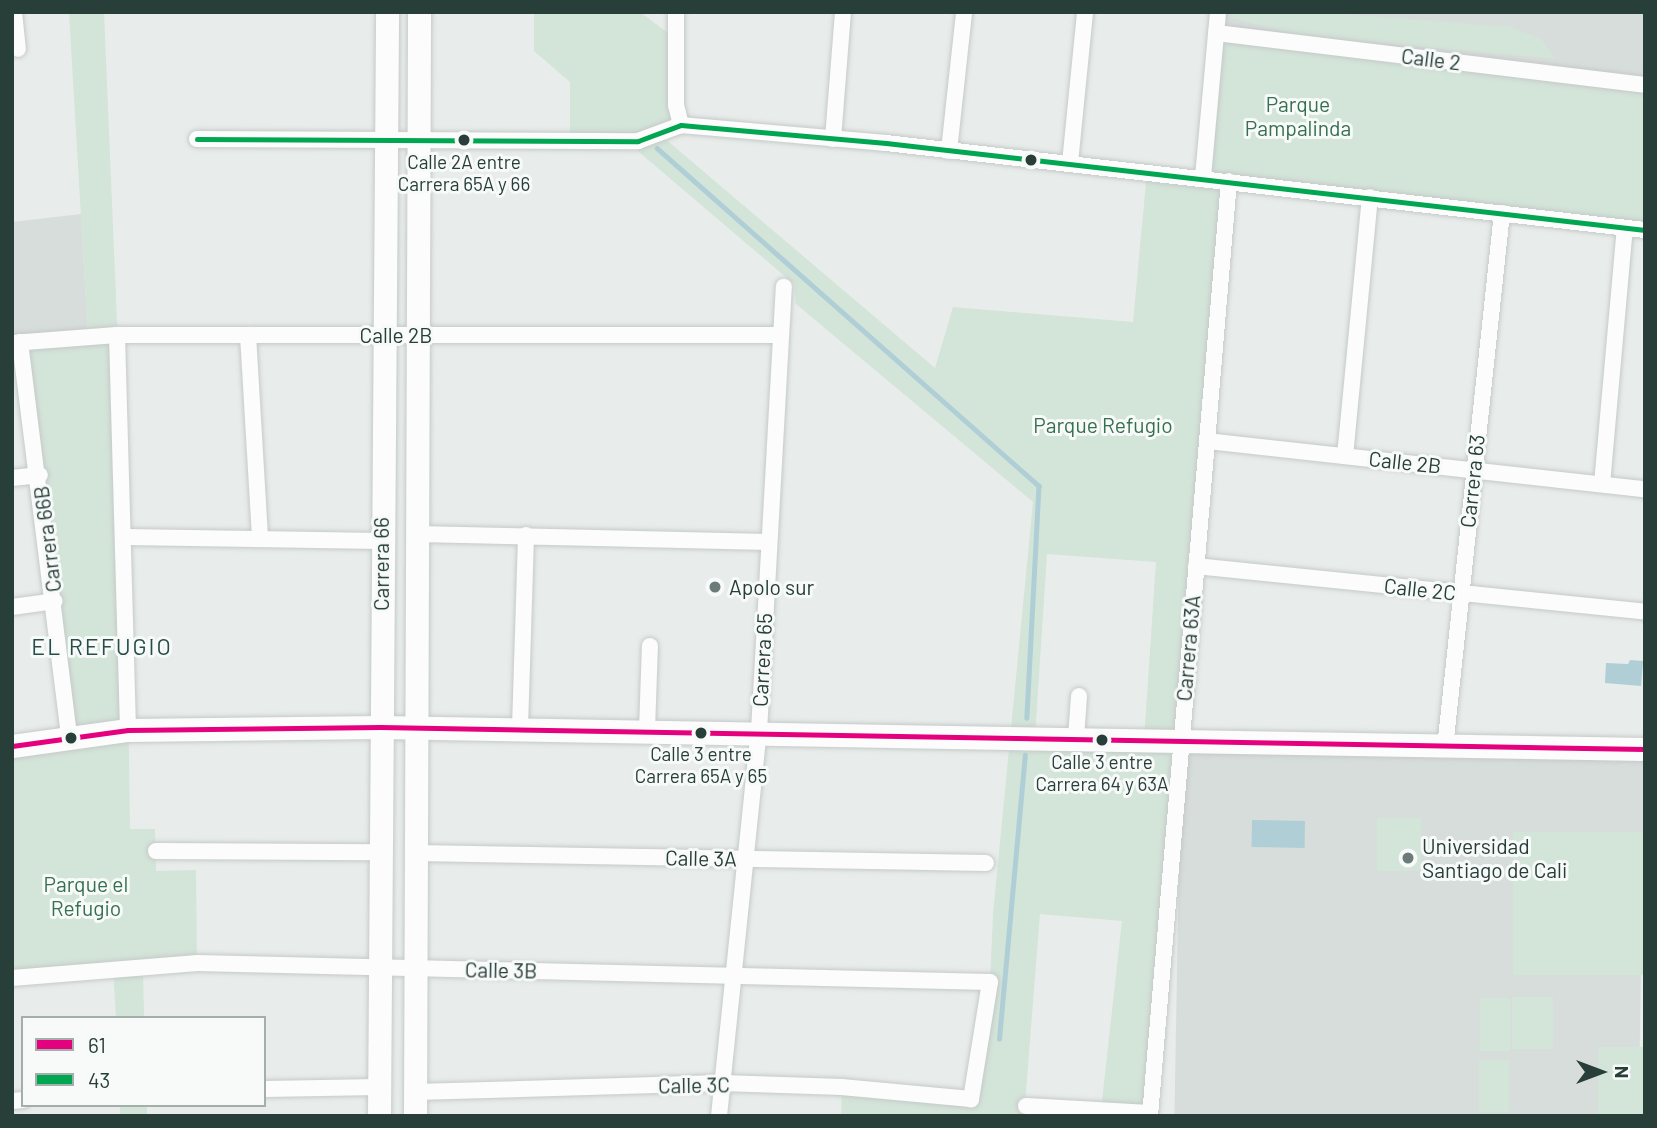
<!DOCTYPE html>
<style>
body{margin:0}
#map{position:relative;width:1657px;height:1128px;overflow:hidden;background:#e8edeb;font-family:Barlow,sans-serif}
div>[style]{position:absolute}
.built>*{inset:0;background:#d7dddb;transform-origin:0 0}
.green>*{inset:0;background:#d3e4d9;transform-origin:0 0}
.water>*{inset:0;background:#afced5;transform-origin:0 0}
.stream>*{height:4.5px;margin:-2.25px;padding:0 2.25px;transform-origin:2.25px;border-radius:2.25px;background:#afced5}
.roads{filter:drop-shadow(0 0 2px #c5cac8) drop-shadow(0 0 2px #c5cac8)}
.street>*{height:16px;margin:-8px;padding:0 8px;transform-origin:8px;border-radius:8px;background:#fcfcfc}
.secondary>*{height:23px;margin:-11.5px;padding:0 11.5px;transform-origin:11.5px;border-radius:11.5px;background:#fcfcfc}
.bus-1>*{height:5px;margin:-2.5px;padding:0 2.5px;transform-origin:2.5px;border-radius:2.5px;background:#e5007d}
.bus-2>*{height:5px;margin:-2.5px;padding:0 2.5px;transform-origin:2.5px;border-radius:2.5px;background:#00a651}
.dots>*{width:19px;height:19px;translate:-50% -50%;box-sizing:border-box;border:4px solid #f7faf9;border-radius:50%}
span{translate:-50% -50%;white-space:nowrap;text-align:center;line-height:1.15;-webkit-text-stroke:6px #f7faf9;paint-order:stroke}
.bus-label{font-size:19px;color:#273e39}
.street-label{font-size:21px;color:#273e39}
.park-label{font-size:21px;color:#367050}
.poi-label{font-size:21px;color:#273e39}
.left{translate:0 -50%;text-align:left}
.neighbourhood-label{font-size:23px;color:#254e46;letter-spacing:2px}
.frame{position:absolute;inset:0;border:14px solid #273e39;pointer-events:none}
.legend{position:absolute;left:21px;top:1016px;width:245px;height:91px;box-sizing:border-box;background:#f7faf9;border:2px solid #a4afac;margin:0;padding:9px 12px;list-style:none;font-size:21px;color:#273e39}
.legend li{display:flex;align-items:center;gap:14px;height:35px}
.legend b{width:35px;border:2px solid #a4afac}
.north{position:absolute;left:1566px;top:1037px;width:70px;height:70px;-webkit-text-stroke:5px #f7faf9;paint-order:stroke;rotate:90deg;font-size:19px;font-weight:700;line-height:28px;text-align:center;color:#273e39}
.north::after{content:'';display:block;margin:auto;width:24px;height:32px;background:#273e39;clip-path:polygon(50% 0,100% 100%,50% 72%,0 100%)}
</style>
<div id="map">
<div class="built">
<i style="clip-path:polygon(1218px 12px,1645px 12px,1645px 85px,1216px 33px)"></i>
<i style="clip-path:polygon(81px 214px,88px 336px,12px 343px,12px 222px)"></i>
<i style="left:1181px;top:741px;width:464px;height:376px;rotate:1deg"></i>
</div>
<div class="green">
<i style="clip-path:polygon(69px 12px,104px 12px,126px 537px,130px 829px,155px 829px,156px 871px,196px 870px,197px 963px,143px 967px,144px 1018px,116px 1018px,113px 969px,12px 978px,12px 746px,69px 736px,20px 342px,88px 336px)"></i>
<i style="clip-path:polygon(evenodd,534px 12px,640px 12px,676px 39px,681px 125px,657px 132px,935px 368px,953px 307px,1133px 322px,1147px 172px,1203px 177px,1216px 33px,1645px 85px,1645px 230px,1229px 181px,1150px 1113px,1101px 1110px,1122px 921px,1040px 914px,1024px 1116px,841px 1116px,842px 1087px,971px 1099px,990px 982px,993px 914px,1033px 502px,796px 304px,794px 284px,626px 141px,570px 139px,570px 82px,534px 51px,534px 12px,1047px 554px,1156px 562px,1144px 740px,1035px 737px,1047px 554px)"></i>
<i style="clip-path:polygon(1228px 12px,1319px 12px,1509px 27px,1540px 38px,1556px 59px,1302px 36px,1228px 17px)"></i>
<i style="left:1377px;top:818px;width:44px;height:53px"></i>
<i style="left:1645px;top:832px;width:143px;height:132px;rotate:90deg"></i>
<i style="left:1512px;top:997px;width:41px;height:52px"></i>
<i style="left:1480px;top:998px;width:30px;height:53px"></i>
<i style="left:1598px;top:1047px;width:47px;height:69px"></i>
<i style="left:1479px;top:1060px;width:30px;height:52px"></i>
<i style="left:120px;top:1105px;width:27px;height:11px"></i>
</div>
<div class="water">
<i style="clip-path:polygon(1630px 660px,1643px 661px,1641px 686px,1605px 683px,1606px 663px,1628px 664px)"></i>
<i style="left:1252px;top:820px;width:53px;height:27px;rotate:1deg"></i>
</div>
<div class="stream">
<i style="left:657px;top:148px;width:510px;rotate:41.5deg"></i>
<i style="left:1039px;top:486px;width:232px;rotate:93deg"></i>
<i style="left:999px;top:1039px;width:285px;rotate:-84.8deg"></i>
</div>
<div class="roads">
<div class="street">
<i style="left:14px;top:12px;width:37px;rotate:84deg"></i>
<i style="left:676px;top:12px;width:93px;rotate:90deg"></i>
<i style="left:676px;top:105px;width:21px;rotate:76deg"></i>
<i style="left:1216px;top:33px;width:432px;rotate:6.9deg"></i>
<i style="left:197px;top:139px;width:441px;rotate:0.3deg"></i>
<i style="left:638px;top:141px;width:46px;rotate:-20.4deg"></i>
<i style="left:681px;top:125px;width:206px;rotate:5deg"></i>
<i style="left:886px;top:143px;width:764px;rotate:6.54deg"></i>
<i style="left:833px;top:139px;width:127px;rotate:-85.5deg"></i>
<i style="left:949px;top:151px;width:140px;rotate:-83.8deg"></i>
<i style="left:1070px;top:163px;width:152px;rotate:-84.3deg"></i>
<i style="left:1203px;top:177px;width:166px;rotate:-84.8deg"></i>
<i style="left:117px;top:335px;width:395px;rotate:88.4deg"></i>
<i style="left:248px;top:335px;width:204px;rotate:86.6deg"></i>
<i style="left:20px;top:342px;width:397px;rotate:82.9deg"></i>
<i style="left:12px;top:343px;width:105px;rotate:-4.4deg"></i>
<i style="left:117px;top:335px;width:664px"></i>
<i style="left:1207px;top:441px;width:441px;rotate:6.3deg"></i>
<i style="left:1345px;top:456px;width:260px;rotate:-84.5deg"></i>
<i style="left:12px;top:478px;width:28px;rotate:-6deg"></i>
<i style="left:1602px;top:484px;width:257px;rotate:-84.9deg"></i>
<i style="left:417px;top:534px;width:352px;rotate:1.3deg"></i>
<i style="left:126px;top:537px;width:255px;rotate:0.9deg"></i>
<i style="left:1196px;top:566px;width:451px;rotate:5.8deg"></i>
<i style="left:12px;top:607px;width:43px;rotate:-7.9deg"></i>
<i style="left:520px;top:728px;width:193px;rotate:-88.2deg"></i>
<i style="left:647px;top:730px;width:84px;rotate:-88deg"></i>
<i style="left:1076px;top:738px;width:42px;rotate:-85.9deg"></i>
<i style="left:1445px;top:748px;width:538px;rotate:-83.92deg"></i>
<i style="left:156px;top:851px;width:224px;rotate:0.3deg"></i>
<i style="left:416px;top:853px;width:570px;rotate:1.01deg"></i>
<i style="left:12px;top:978px;width:186px;rotate:-4.6deg"></i>
<i style="left:197px;top:963px;width:793px;rotate:1.37deg"></i>
<i style="left:990px;top:982px;width:119px;rotate:99.2deg"></i>
<i style="left:971px;top:1099px;width:130px;rotate:-174.7deg"></i>
<i style="left:842px;top:1087px;width:120px;rotate:-178.1deg"></i>
<i style="left:722px;top:1083px;width:307px;rotate:178.3deg"></i>
<i style="left:264px;top:1089px;width:115px;rotate:-1deg"></i>
<i style="left:12px;top:1101px;width:11px;rotate:-5deg"></i>
<i style="left:1026px;top:1106px;width:124px;rotate:3.2deg"></i>
<i style="left:719px;top:1116px;width:387px;rotate:-84.1deg"></i>
<i style="left:759px;top:731px;width:445px;rotate:-86.8deg"></i>
<i style="left:1150px;top:1116px;width:938px;rotate:-85.17deg"></i>
</div>
<div class="secondary">
<i style="left:12px;top:746px;width:117px;rotate:-7.9deg"></i>
<i style="left:128px;top:730px;width:252px;rotate:-0.7deg"></i>
<i style="left:380px;top:727px;width:1265px;rotate:1deg"></i>
<i style="left:379px;top:1116px;width:1104px;rotate:-89.58deg"></i>
<i style="left:415px;top:1116px;width:1104px;rotate:-89.79deg"></i>
</div>
</div>
<div class="bus-1">
<i style="left:12px;top:746px;width:117px;rotate:-7.9deg"></i>
<i style="left:128px;top:730px;width:252px;rotate:-0.7deg"></i>
<i style="left:380px;top:727px;width:1265px;rotate:1deg"></i>
</div>
<div class="bus-2">
<i style="left:197px;top:139px;width:441px;rotate:0.3deg"></i>
<i style="left:638px;top:141px;width:46px;rotate:-20.4deg"></i>
<i style="left:681px;top:125px;width:206px;rotate:5deg"></i>
<i style="left:886px;top:143px;width:764px;rotate:6.54deg"></i>
</div>
<div class="dots">
<i style="left:464px;top:140px;background:#273e39"></i>
<i style="left:1031px;top:160px;background:#273e39"></i>
<i style="left:715px;top:587px;background:#6b7b77"></i>
<i style="left:701px;top:733px;background:#273e39"></i>
<i style="left:71px;top:738px;background:#273e39"></i>
<i style="left:1102px;top:740px;background:#273e39"></i>
<i style="left:1408px;top:858px;background:#6b7b77"></i>
</div>
<div class="bus-label">
<span style="left:464px;top:173px">Calle 2A entre<br>Carrera 65A y 66</span>
<span style="left:701px;top:765px">Calle 3 entre<br>Carrera 65A y 65</span>
<span style="left:1102px;top:773px">Calle 3 entre<br>Carrera 64 y 63A</span>
</div>
<div class="street-label">
<span style="left:1431px;top:59px;rotate:7deg">Calle 2</span>
<span style="left:396px;top:335px">Calle 2B</span>
<span style="left:1405px;top:462px;rotate:6deg">Calle 2B</span>
<span style="left:1472px;top:481px;rotate:-84deg">Carrera 63</span>
<span style="left:47px;top:539px;rotate:-97deg">Carrera 66B</span>
<span style="left:381px;top:564px;rotate:-90deg">Carrera 66</span>
<span style="left:1420px;top:589px;rotate:6deg">Calle 2C</span>
<span style="left:1188px;top:648px;rotate:-85deg">Carrera 63A</span>
<span style="left:762px;top:660px;rotate:-87deg">Carrera 65</span>
<span style="left:701px;top:858px;rotate:1deg">Calle 3A</span>
<span style="left:501px;top:970px;rotate:1deg">Calle 3B</span>
<span style="left:694px;top:1085px;rotate:-1deg">Calle 3C</span>
</div>
<div class="park-label">
<span style="left:1298px;top:116px">Parque<br>Pampalinda</span>
<span style="left:1103px;top:425px">Parque Refugio</span>
<span style="left:86px;top:896px">Parque el<br>Refugio</span>
</div>
<div class="poi-label">
<span class="left" style="left:729px;top:587px">Apolo sur</span>
<span class="left" style="left:1422px;top:858px">Universidad<br>Santiago de Cali</span>
</div>
<div class="neighbourhood-label">
<span style="left:102px;top:646px">EL REFUGIO</span>
</div>
<div class="frame"></div>
<ul class="legend">
<li><b style="height:9px;background:#e5007d"></b>61</li>
<li><b style="height:9px;background:#00a651"></b>43</li>
</ul>
<div class="north">N</div>
</div>
